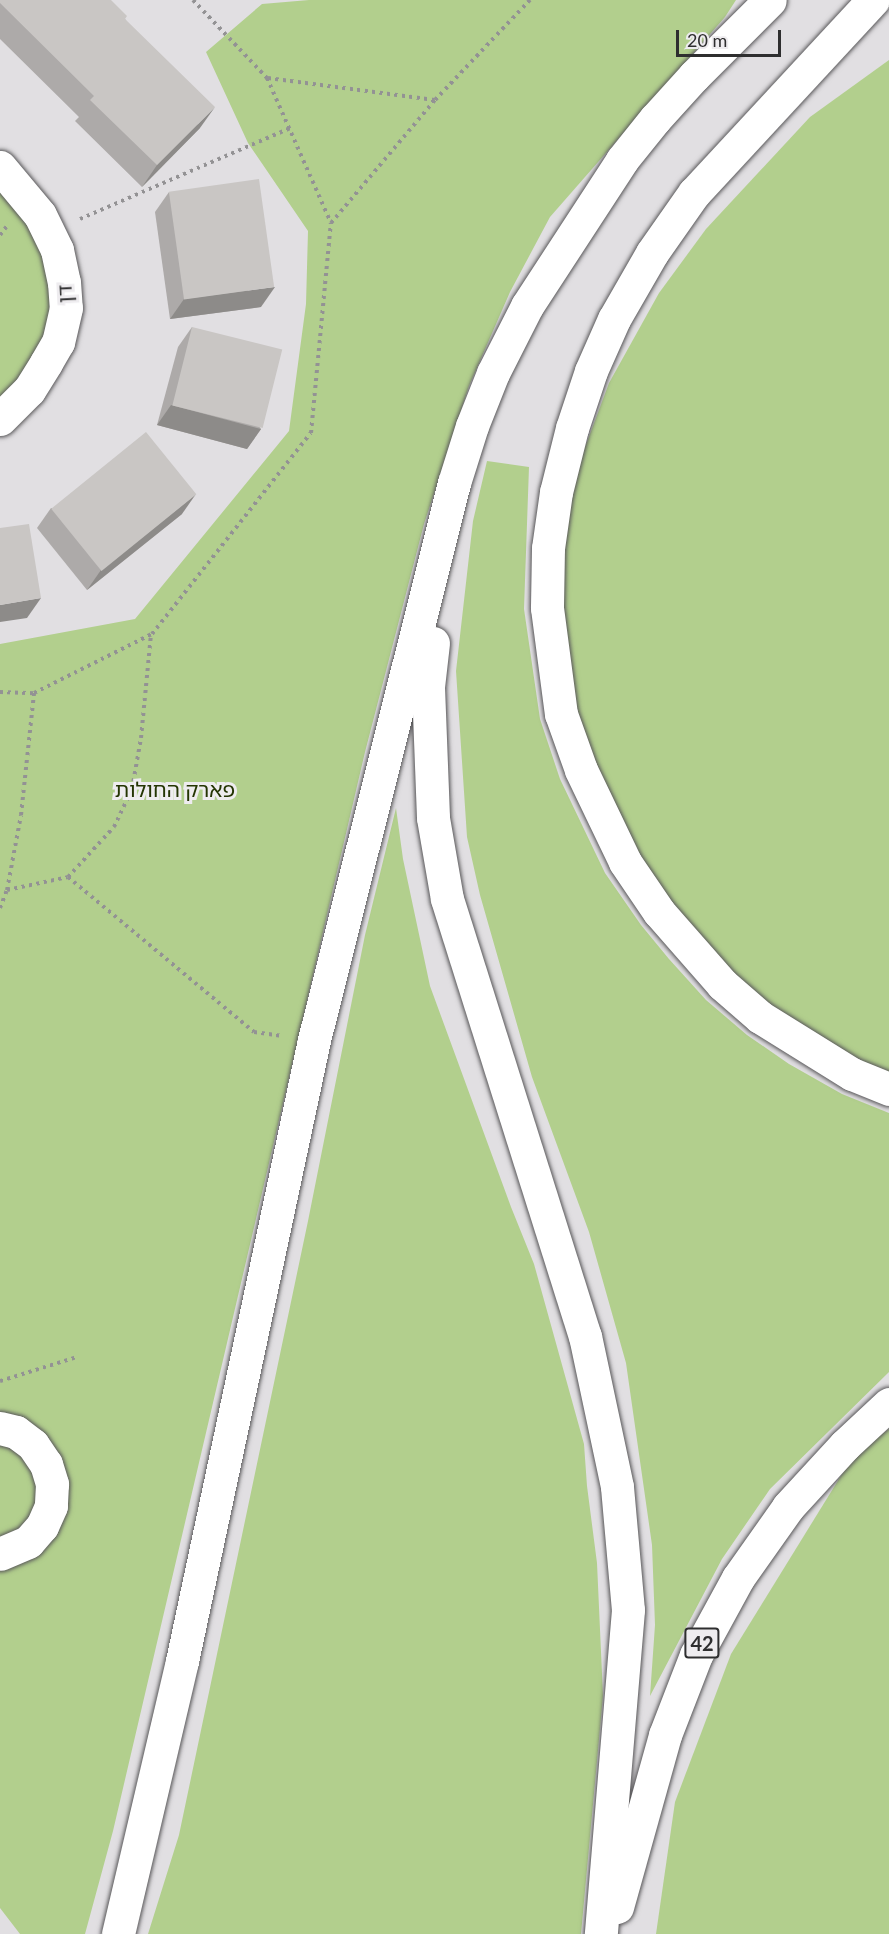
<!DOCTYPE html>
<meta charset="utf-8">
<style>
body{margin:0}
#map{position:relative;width:889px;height:1934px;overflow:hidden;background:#e1dfe2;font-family:Lato,"Noto Sans Hebrew",sans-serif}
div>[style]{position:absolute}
.green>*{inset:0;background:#b2cf8d}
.path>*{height:4px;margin-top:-2px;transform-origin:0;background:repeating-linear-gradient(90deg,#939294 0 3px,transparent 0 7.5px)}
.roads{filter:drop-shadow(0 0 2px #585759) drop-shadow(0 0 2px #585759)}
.minor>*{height:33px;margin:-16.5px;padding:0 16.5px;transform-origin:16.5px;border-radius:16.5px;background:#fff}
.highway>*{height:33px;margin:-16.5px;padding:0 16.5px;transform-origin:16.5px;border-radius:16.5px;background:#fff}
.wall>*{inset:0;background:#adaaa9}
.shaded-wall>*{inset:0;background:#8d8b89}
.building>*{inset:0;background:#c9c6c4;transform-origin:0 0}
span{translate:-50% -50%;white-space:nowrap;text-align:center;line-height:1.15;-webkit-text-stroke:6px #eeecef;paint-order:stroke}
.shield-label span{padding:2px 4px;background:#eeecef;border:2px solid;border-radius:4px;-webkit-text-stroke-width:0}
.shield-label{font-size:20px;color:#2e2e2f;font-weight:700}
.street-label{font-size:21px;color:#2e2e2f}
.park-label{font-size:21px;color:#243503}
.scale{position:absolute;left:676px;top:30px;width:105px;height:27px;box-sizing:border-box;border:3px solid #2e2e2f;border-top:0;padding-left:8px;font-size:18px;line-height:21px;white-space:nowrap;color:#2e2e2f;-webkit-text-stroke:4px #eeecef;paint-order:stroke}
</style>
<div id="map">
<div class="green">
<i style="clip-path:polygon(309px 0,736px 0,725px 17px,550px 217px,510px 292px,469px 386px,424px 524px,365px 752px,113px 1831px,85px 1934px,20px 1934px,0 1908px,0 644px,135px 619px,289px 431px,306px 304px,308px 231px,248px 143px,206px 52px,262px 4px)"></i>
<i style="clip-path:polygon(889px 60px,889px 1088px,801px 1045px,659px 912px,559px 698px,561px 559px,578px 466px,609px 383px,659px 293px,706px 229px,810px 117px)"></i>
<i style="clip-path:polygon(0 189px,22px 210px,51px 259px,51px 316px,36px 361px,0 398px)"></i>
<i style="clip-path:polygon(487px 461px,529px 467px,524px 609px,540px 719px,560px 779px,605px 873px,641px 925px,669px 959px,706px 1000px,747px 1035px,789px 1064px,842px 1094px,889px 1113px,889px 1372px,770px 1489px,722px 1559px,650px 1696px,655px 1625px,652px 1545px,626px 1363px,589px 1232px,532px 1077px,480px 895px,467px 837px,456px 671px,473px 521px)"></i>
<i style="clip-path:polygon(396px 808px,403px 859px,430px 986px,511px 1207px,534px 1264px,584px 1444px,587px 1486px,597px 1563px,603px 1696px,581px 1934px,148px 1934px,179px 1835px,308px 1221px,365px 935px)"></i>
<i style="clip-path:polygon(889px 1429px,889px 1934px,656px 1934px,675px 1802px,731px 1654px,855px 1453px)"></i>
</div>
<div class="path">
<i style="left:193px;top:0;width:108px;rotate:46.5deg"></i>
<i style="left:267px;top:78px;width:158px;rotate:66.2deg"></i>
<i style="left:331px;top:223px;width:161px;rotate:-49.8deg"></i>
<i style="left:435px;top:100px;width:138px;rotate:-46.5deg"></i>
<i style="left:268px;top:78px;width:168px;rotate:7.5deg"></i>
<i style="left:80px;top:219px;width:229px;rotate:-23.4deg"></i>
<i style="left:0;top:235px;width:11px;rotate:-52deg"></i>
<i style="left:0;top:692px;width:34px;rotate:2deg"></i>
<i style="left:34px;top:693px;width:132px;rotate:-26.6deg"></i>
<i style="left:152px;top:634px;width:256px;rotate:-51.7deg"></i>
<i style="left:311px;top:433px;width:211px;rotate:-84.6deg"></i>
<i style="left:68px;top:877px;width:242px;rotate:39.8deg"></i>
<i style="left:254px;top:1032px;width:27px;rotate:8deg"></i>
<i style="left:7px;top:890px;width:62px;rotate:-12deg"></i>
<i style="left:68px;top:877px;width:68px;rotate:-47.4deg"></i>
<i style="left:114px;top:827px;width:42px;rotate:-64.7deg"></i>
<i style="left:132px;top:789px;width:52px;rotate:-80deg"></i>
<i style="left:141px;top:738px;width:103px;rotate:-84.5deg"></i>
<i style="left:0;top:908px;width:19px;rotate:-69deg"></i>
<i style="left:7px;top:890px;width:76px;rotate:-79.4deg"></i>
<i style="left:21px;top:815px;width:123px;rotate:-83.9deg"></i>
<i style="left:0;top:1381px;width:81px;rotate:-17.3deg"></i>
</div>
<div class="roads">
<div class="minor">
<i style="left:0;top:167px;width:62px;rotate:50.2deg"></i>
<i style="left:40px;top:215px;width:39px;rotate:64deg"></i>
<i style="left:57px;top:250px;width:33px;rotate:78deg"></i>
<i style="left:64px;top:282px;width:26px;rotate:86deg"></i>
<i style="left:66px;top:308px;width:35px;rotate:103deg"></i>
<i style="left:58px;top:342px;width:24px;rotate:120deg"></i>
<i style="left:46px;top:363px;width:32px;rotate:122deg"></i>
<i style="left:29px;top:390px;width:41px;rotate:135deg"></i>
<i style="left:0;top:1428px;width:16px;rotate:14deg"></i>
<i style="left:16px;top:1432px;width:21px;rotate:37deg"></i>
<i style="left:33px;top:1445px;width:23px;rotate:56deg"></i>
<i style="left:46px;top:1464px;width:21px;rotate:73deg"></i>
<i style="left:52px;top:1484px;width:22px;rotate:93deg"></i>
<i style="left:51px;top:1506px;width:22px;rotate:114deg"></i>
<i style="left:42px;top:1526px;width:21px;rotate:131deg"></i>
<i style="left:28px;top:1542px;width:30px;rotate:157deg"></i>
</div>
<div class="highway">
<i style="left:873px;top:0;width:263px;rotate:132.8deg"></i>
<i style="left:694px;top:193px;width:73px;rotate:125deg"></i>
<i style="left:652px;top:253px;width:76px;rotate:119.9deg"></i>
<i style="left:614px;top:319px;width:57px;rotate:113.9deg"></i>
<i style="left:591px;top:371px;width:60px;rotate:108.4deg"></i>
<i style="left:572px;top:428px;width:66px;rotate:104deg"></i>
<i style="left:556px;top:492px;width:57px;rotate:98.1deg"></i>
<i style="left:548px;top:548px;width:60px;rotate:91deg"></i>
<i style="left:547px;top:608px;width:107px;rotate:82.5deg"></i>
<i style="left:561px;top:714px;width:59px;rotate:70.3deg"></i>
<i style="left:581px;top:770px;width:102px;rotate:64.4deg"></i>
<i style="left:625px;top:862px;width:60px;rotate:55.8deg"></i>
<i style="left:659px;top:912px;width:96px;rotate:48.8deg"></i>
<i style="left:722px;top:984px;width:50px;rotate:41deg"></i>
<i style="left:760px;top:1017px;width:108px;rotate:31.8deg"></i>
<i style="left:852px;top:1074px;width:40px;rotate:22deg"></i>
<i style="left:433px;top:643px;width:44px;rotate:96.5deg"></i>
<i style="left:428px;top:687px;width:131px;rotate:87.8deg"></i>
<i style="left:433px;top:818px;width:82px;rotate:80.2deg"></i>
<i style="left:447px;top:899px;width:458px;rotate:72.5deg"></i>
<i style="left:585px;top:1336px;width:154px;rotate:78deg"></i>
<i style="left:617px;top:1487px;width:123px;rotate:84.9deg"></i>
<i style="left:628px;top:1610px;width:325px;rotate:94.8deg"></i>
<i style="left:617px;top:1907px;width:179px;rotate:-74.4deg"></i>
<i style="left:665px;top:1735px;width:86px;rotate:-68.8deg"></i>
<i style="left:696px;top:1655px;width:88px;rotate:-61.4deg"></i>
<i style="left:738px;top:1578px;width:87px;rotate:-54.8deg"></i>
<i style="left:788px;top:1507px;width:84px;rotate:-47.4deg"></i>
<i style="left:845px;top:1445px;width:60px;rotate:-43deg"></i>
<i style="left:118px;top:1934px;width:280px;rotate:-76.8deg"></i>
<i style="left:182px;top:1661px;width:635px;rotate:-78deg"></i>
<i style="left:314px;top:1040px;width:574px;rotate:-75.89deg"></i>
<i style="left:454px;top:483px;width:60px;rotate:-72.5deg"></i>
<i style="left:472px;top:426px;width:57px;rotate:-68.4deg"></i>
<i style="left:493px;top:373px;width:75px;rotate:-63.1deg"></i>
<i style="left:527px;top:306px;width:174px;rotate:-56.9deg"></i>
<i style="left:622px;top:160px;width:53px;rotate:-51.2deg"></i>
<i style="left:655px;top:119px;width:58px;rotate:-47.8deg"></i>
<i style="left:694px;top:76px;width:107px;rotate:-45deg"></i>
</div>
</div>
<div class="wall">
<i style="clip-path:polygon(0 0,125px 19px,200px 128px,142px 187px,75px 121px,79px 117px,0 39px)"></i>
<i style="clip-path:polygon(169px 192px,261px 307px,170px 319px,155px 212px)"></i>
<i style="clip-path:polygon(192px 327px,261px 429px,247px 449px,157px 425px,178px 347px)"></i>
<i style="clip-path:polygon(51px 508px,182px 514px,87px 590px,37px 528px)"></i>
</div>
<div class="shaded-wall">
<i style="clip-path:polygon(215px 107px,200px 128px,142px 187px,157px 165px)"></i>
<i style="clip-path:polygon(275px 287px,261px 307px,170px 319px,184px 299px)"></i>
<i style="clip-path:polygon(171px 405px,261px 429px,247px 449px,157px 425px)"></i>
<i style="clip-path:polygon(196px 494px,182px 514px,87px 590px,101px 570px)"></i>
<i style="clip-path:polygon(41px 598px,27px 618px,0 622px,0 605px)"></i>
</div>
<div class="building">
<i style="clip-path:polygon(0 0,111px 0,127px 16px,125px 19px,215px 107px,157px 165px,90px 100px,94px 96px,0 3px)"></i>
<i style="left:259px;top:179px;width:109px;height:91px;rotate:82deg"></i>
<i style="left:192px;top:327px;width:93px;height:81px;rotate:14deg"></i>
<i style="left:146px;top:432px;width:80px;height:122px;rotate:51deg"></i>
<i style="clip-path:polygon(29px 524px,41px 598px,0 605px,0 528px)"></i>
</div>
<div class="shield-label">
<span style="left:702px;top:1643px">42</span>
</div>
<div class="street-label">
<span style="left:64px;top:294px;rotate:-93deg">דן</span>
</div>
<div class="park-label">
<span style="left:175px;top:789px">פארק החולות</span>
</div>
<div class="scale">20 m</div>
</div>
